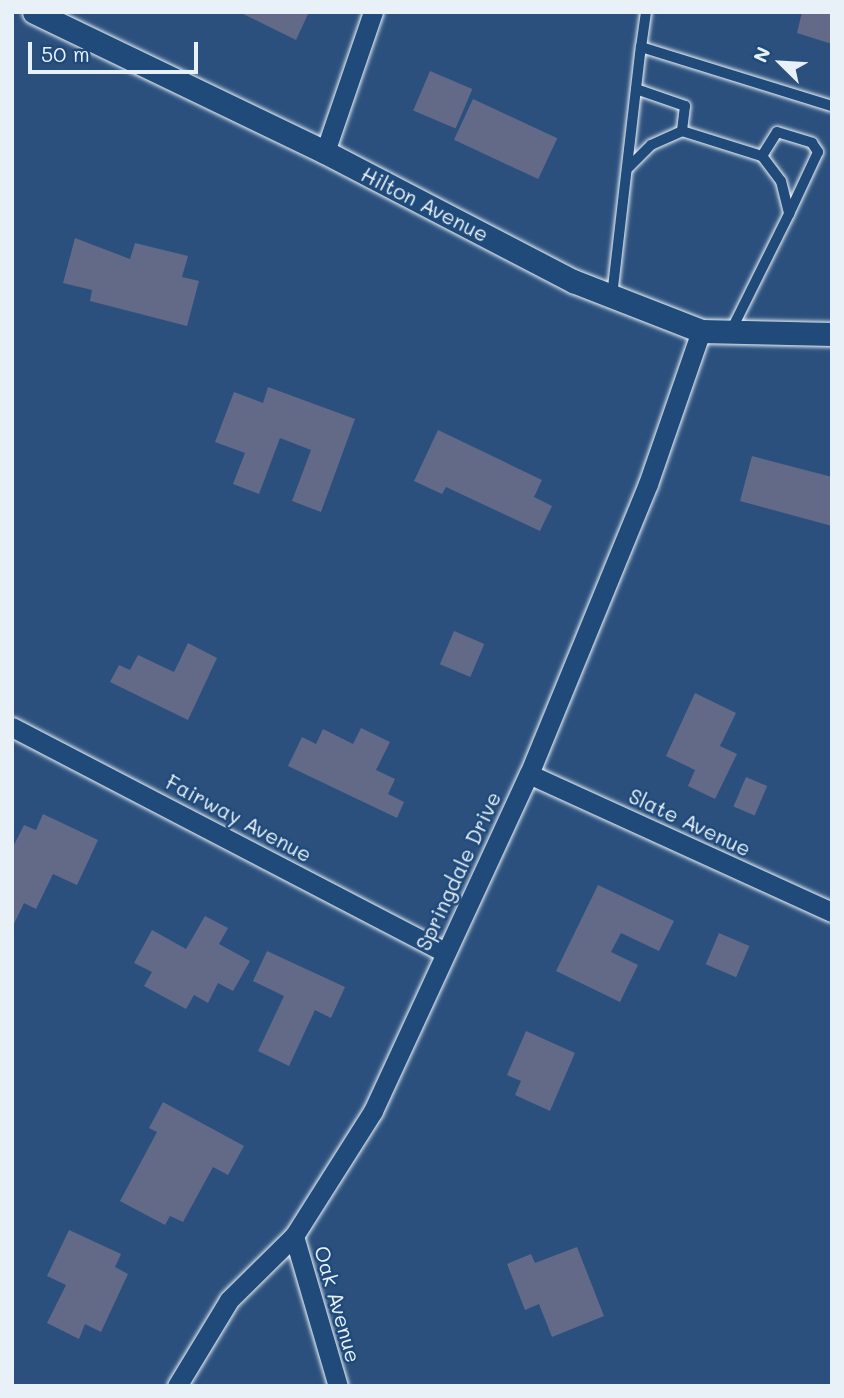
<!DOCTYPE html>
<style>
body{margin:0}
#map{position:relative;width:844px;height:1398px;overflow:hidden;background:#2c507d;font-family:Mali,sans-serif}
div>[style]{position:absolute}
.building>*{inset:0;background:#626a88;transform-origin:0 0}
.roads{filter:drop-shadow(0 0 2px #e8f1f8) drop-shadow(0 0 2px #e8f1f8)}
.service>*{height:10px;margin:-5px;padding:0 5px;transform-origin:5px;border-radius:5px;background:#1f4a7a}
.minor>*{height:19px;margin:-9.5px;padding:0 9.5px;transform-origin:9.5px;border-radius:9.5px;background:#1f4a7a}
.tertiary>*{height:23px;margin:-11.5px;padding:0 11.5px;transform-origin:11.5px;border-radius:11.5px;background:#1f4a7a}
span{translate:-50% -50%;white-space:nowrap;text-align:center;line-height:1.15;-webkit-text-stroke:5px #1f4a7a;paint-order:stroke}
.street-label{font-size:21px;color:#e8f1f8}
.frame{position:absolute;inset:0;border:14px solid #e8f1f8;pointer-events:none}
.north{position:absolute;left:746px;top:28px;width:70px;height:70px;-webkit-text-stroke:5px #1f4a7a;paint-order:stroke;rotate:294deg;font-size:19px;font-weight:700;line-height:28px;text-align:center;color:#e8f1f8}
.north::after{content:'';display:block;margin:auto;width:24px;height:32px;background:#e8f1f8;clip-path:polygon(50% 0,100% 100%,50% 72%,0 100%)}
.scale{position:absolute;left:28px;top:42px;width:170px;height:32px;box-sizing:border-box;border:4px solid #e8f1f8;border-top:0;padding-left:9px;font-size:21px;line-height:24px;white-space:nowrap;color:#e8f1f8;-webkit-text-stroke:5px #1f4a7a;paint-order:stroke}
</style>
<div id="map">
<div class="building">
<i style="clip-path:polygon(239px 12px,309px 12px,296px 40px)"></i>
<i style="clip-path:polygon(802px 12px,832px 12px,832px 44px,797px 33px)"></i>
<i style="left:430px;top:71px;width:46px;height:43px;rotate:23deg"></i>
<i style="left:473px;top:99px;width:93px;height:45px;rotate:25deg"></i>
<i style="clip-path:polygon(75px 238px,130px 259px,135px 243px,188px 256px,182px 277px,199px 281px,187px 326px,90px 301px,92px 290px,63px 283px)"></i>
<i style="clip-path:polygon(268px 387px,355px 419px,321px 512px,292px 501px,311px 450px,280px 438px,259px 494px,233px 484px,245px 453px,215px 442px,234px 392px,263px 403px)"></i>
<i style="clip-path:polygon(438px 430px,542px 480px,534px 497px,552px 506px,540px 531px,446px 487px,442px 494px,414px 481px)"></i>
<i style="clip-path:polygon(752px 456px,832px 477px,832px 526px,740px 501px)"></i>
<i style="left:454px;top:631px;width:33px;height:36px;rotate:23deg"></i>
<i style="clip-path:polygon(188px 643px,217px 658px,188px 720px,110px 682px,119px 665px,130px 670px,138px 655px,174px 672px)"></i>
<i style="clip-path:polygon(695px 693px,736px 713px,720px 746px,737px 754px,715px 799px,688px 786px,695px 770px,666px 756px)"></i>
<i style="clip-path:polygon(361px 728px,390px 742px,376px 770px,395px 779px,388px 794px,404px 802px,397px 818px,288px 766px,302px 737px,316px 744px,323px 729px,353px 744px)"></i>
<i style="left:746px;top:777px;width:23px;height:32px;rotate:23deg"></i>
<i style="clip-path:polygon(43px 814px,98px 840px,77px 885px,53px 874px,36px 909px,24px 903px,12px 928px,12px 849px,24px 825px,36px 830px)"></i>
<i style="clip-path:polygon(598px 885px,674px 921px,659px 951px,621px 933px,611px 952px,638px 965px,620px 1002px,556px 971px)"></i>
<i style="clip-path:polygon(205px 916px,228px 928px,219px 944px,250px 961px,233px 991px,218px 983px,208px 1003px,194px 995px,186px 1009px,144px 986px,152px 972px,134px 963px,152px 930px,186px 949px)"></i>
<i style="left:719px;top:933px;width:33px;height:34px;rotate:23deg"></i>
<i style="clip-path:polygon(267px 951px,345px 987px,331px 1018px,315px 1010px,289px 1066px,258px 1051px,284px 996px,253px 981px)"></i>
<i style="clip-path:polygon(526px 1031px,575px 1053px,550px 1111px,515px 1095px,521px 1081px,507px 1075px)"></i>
<i style="clip-path:polygon(163px 1102px,244px 1146px,228px 1175px,213px 1167px,183px 1222px,170px 1216px,165px 1225px,120px 1201px,157px 1132px,149px 1128px)"></i>
<i style="clip-path:polygon(69px 1230px,121px 1254px,115px 1267px,128px 1274px,101px 1332px,85px 1324px,79px 1339px,47px 1323px,66px 1285px,47px 1276px)"></i>
<i style="clip-path:polygon(577px 1247px,604px 1316px,552px 1337px,539px 1304px,525px 1310px,507px 1264px,531px 1254px,535px 1263px)"></i>
</div>
<div class="roads">
<div class="service">
<i style="left:646px;top:12px;width:35px;rotate:98deg"></i>
<i style="left:641px;top:47px;width:200px;rotate:17.2deg"></i>
<i style="left:636px;top:89px;width:52px;rotate:19.1deg"></i>
<i style="left:685px;top:106px;width:25px;rotate:97deg"></i>
<i style="left:762px;top:156px;width:28px;rotate:-58deg"></i>
<i style="left:777px;top:132px;width:37px;rotate:17deg"></i>
<i style="left:812px;top:143px;width:11px;rotate:56deg"></i>
<i style="left:818px;top:152px;width:68px;rotate:115.1deg"></i>
<i style="left:627px;top:169px;width:34px;rotate:-45deg"></i>
<i style="left:651px;top:145px;width:34px;rotate:-24deg"></i>
<i style="left:682px;top:131px;width:84px;rotate:17.4deg"></i>
<i style="left:762px;top:156px;width:31px;rotate:53deg"></i>
<i style="left:781px;top:181px;width:34px;rotate:76deg"></i>
<i style="left:789px;top:214px;width:128px;rotate:116.4deg"></i>
<i style="left:612px;top:296px;width:251px;rotate:-83.4deg"></i>
</div>
<div class="minor">
<i style="left:325px;top:152px;width:148px;rotate:-71.1deg"></i>
<i style="left:12px;top:727px;width:487px;rotate:27.5deg"></i>
<i style="left:529px;top:774px;width:333px;rotate:24.5deg"></i>
<i style="left:294px;top:1236px;width:156px;rotate:73.7deg"></i>
<i style="left:177px;top:1386px;width:100px;rotate:-58.8deg"></i>
<i style="left:229px;top:1300px;width:91px;rotate:-44.6deg"></i>
<i style="left:294px;top:1236px;width:148px;rotate:-57.7deg"></i>
<i style="left:373px;top:1111px;width:371px;rotate:-65.2deg"></i>
<i style="left:529px;top:774px;width:313px;rotate:-67.7deg"></i>
<i style="left:648px;top:484px;width:162px;rotate:-70.9deg"></i>
</div>
<div class="tertiary">
<i style="left:34px;top:12px;width:323px;rotate:25.7deg"></i>
<i style="left:325px;top:152px;width:280px;rotate:27.5deg"></i>
<i style="left:573px;top:281px;width:137px;rotate:21.3deg"></i>
<i style="left:701px;top:331px;width:131px;rotate:1.3deg"></i>
</div>
</div>
<div class="street-label">
<span style="left:425px;top:204px;rotate:27deg">Hilton Avenue</span>
<span style="left:239px;top:818px;rotate:28deg">Fairway Avenue</span>
<span style="left:690px;top:822px;rotate:25deg">Slate Avenue</span>
<span style="left:458px;top:871px;rotate:-65deg">Springdale Drive</span>
<span style="left:338px;top:1304px;rotate:74deg">Oak Avenue</span>
</div>
<div class="frame"></div>
<div class="north">N</div>
<div class="scale">50 m</div>
</div>
